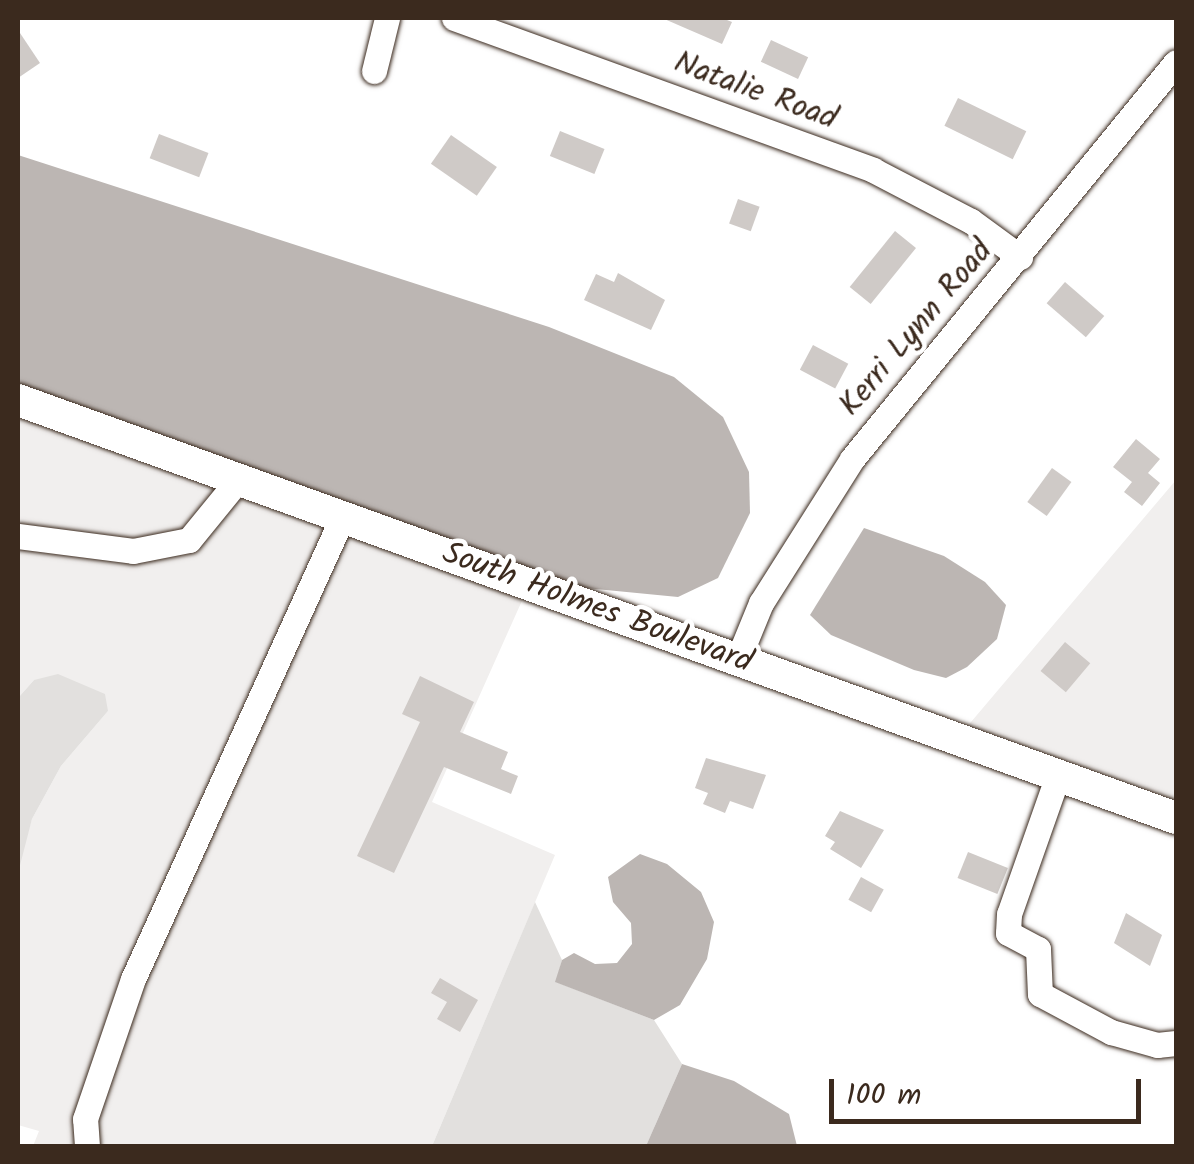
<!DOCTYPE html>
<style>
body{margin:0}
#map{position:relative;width:1194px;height:1164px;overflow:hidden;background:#fff;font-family:Kalam,sans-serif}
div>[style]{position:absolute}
.built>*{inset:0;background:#f1efee}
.green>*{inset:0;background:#e2e0de}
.water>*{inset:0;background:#bcb6b3}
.building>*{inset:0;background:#cfcac7;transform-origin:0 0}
.roads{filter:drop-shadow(0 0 2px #3b2a1e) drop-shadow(0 0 2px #3b2a1e)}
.minor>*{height:25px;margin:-12.5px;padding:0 12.5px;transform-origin:12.5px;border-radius:12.5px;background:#fff}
.major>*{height:32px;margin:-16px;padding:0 16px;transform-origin:16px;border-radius:16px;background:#fff}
span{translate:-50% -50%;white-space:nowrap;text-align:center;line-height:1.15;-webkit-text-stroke:9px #fff;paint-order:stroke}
.street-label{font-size:32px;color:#3b2a1e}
.frame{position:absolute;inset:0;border:20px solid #3b2a1e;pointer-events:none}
.scale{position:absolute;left:829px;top:1079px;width:312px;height:45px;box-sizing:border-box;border:5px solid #3b2a1e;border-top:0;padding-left:12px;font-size:30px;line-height:35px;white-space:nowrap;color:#3b2a1e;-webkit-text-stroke:8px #fff;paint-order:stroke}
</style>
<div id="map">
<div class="built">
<i style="clip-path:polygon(18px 412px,525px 594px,432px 802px,555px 855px,432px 1146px,33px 1146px,39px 1131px,18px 1125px,20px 858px,32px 819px,61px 766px,108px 711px,34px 680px,18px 698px)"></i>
<i style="clip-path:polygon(1176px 480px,1176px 806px,965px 729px,971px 722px)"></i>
</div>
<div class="green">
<i style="clip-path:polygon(58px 674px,105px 694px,108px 711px,61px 766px,32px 819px,18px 873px,18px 698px,34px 680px)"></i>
<i style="clip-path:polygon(535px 902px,562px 960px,556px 982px,654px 1020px,682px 1064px,646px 1146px,432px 1146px)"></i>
</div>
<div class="water">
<i style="clip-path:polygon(18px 155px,549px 327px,674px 377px,723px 417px,749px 472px,750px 513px,718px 578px,678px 597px,565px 586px,18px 389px)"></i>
<i style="clip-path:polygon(864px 528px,944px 556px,985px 582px,1006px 605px,997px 639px,967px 667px,946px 678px,914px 670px,831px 635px,810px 615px)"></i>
<i style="clip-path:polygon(640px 854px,667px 864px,701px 892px,714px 922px,707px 959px,680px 1005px,654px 1020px,555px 982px,562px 960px,574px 953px,595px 964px,617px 963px,632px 944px,631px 923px,613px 902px,608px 877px)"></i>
<i style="clip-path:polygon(682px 1064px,734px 1081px,789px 1114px,797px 1146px,646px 1146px)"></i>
</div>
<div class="building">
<i style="clip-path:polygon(662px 18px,722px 18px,732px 22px,722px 44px)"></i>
<i style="clip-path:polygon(18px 30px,40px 63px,18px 78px)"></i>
<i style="left:771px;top:40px;width:41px;height:24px;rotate:25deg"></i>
<i style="left:958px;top:98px;width:76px;height:31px;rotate:26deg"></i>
<i style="left:560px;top:131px;width:48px;height:27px;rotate:22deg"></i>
<i style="left:159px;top:134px;width:53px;height:26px;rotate:21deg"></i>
<i style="left:451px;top:135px;width:56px;height:35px;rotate:35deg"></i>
<i style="left:738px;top:199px;width:23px;height:26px;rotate:20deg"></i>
<i style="left:895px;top:231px;width:27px;height:72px;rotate:39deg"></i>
<i style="clip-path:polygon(618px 273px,665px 300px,651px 330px,584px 300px,596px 274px,614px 282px)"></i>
<i style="left:1065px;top:282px;width:52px;height:28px;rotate:41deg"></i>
<i style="left:813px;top:345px;width:40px;height:28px;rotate:28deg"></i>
<i style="clip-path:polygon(1136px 439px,1160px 459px,1148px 473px,1160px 483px,1142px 506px,1124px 492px,1132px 482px,1113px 467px)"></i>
<i style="left:1052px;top:468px;width:24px;height:42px;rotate:36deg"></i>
<i style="left:1065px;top:642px;width:33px;height:38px;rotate:40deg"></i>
<i style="clip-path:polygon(420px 676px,474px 702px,460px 732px,508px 752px,501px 769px,518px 776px,511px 794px,444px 767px,394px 873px,357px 856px,420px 722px,402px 714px)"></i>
<i style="clip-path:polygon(706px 758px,766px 775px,753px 809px,730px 801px,725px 813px,703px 804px,708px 793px,695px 788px)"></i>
<i style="clip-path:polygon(840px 811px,884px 830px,861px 868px,830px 849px,835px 842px,825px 836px)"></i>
<i style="left:968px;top:852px;width:43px;height:28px;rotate:22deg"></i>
<i style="left:861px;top:877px;width:26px;height:26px;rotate:29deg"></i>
<i style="clip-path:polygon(1126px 913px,1162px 935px,1150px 966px,1114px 943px)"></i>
<i style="clip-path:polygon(440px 978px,478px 1000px,460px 1032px,437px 1019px,447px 1002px,431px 993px)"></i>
</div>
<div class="roads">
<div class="minor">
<i style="left:454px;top:18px;width:446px;rotate:19.9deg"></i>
<i style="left:873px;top:170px;width:110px;rotate:27.5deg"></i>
<i style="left:971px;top:221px;width:61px;rotate:36.3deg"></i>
<i style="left:374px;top:71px;width:55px;rotate:-76.2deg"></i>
<i style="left:18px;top:536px;width:116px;rotate:7.4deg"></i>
<i style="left:133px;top:551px;width:57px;rotate:-11.1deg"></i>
<i style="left:189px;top:540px;width:77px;rotate:-50.8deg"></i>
<i style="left:738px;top:659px;width:61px;rotate:-67.7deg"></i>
<i style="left:761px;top:603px;width:170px;rotate:-57.7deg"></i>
<i style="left:852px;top:459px;width:512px;rotate:-50.78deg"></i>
<i style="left:1058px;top:775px;width:147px;rotate:109.4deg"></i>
<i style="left:1009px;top:914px;width:19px;rotate:93deg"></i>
<i style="left:1008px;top:933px;width:34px;rotate:28deg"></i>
<i style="left:1038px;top:949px;width:45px;rotate:87.5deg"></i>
<i style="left:1040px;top:994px;width:81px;rotate:28.2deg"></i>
<i style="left:1111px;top:1032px;width:48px;rotate:15.8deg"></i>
<i style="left:1157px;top:1045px;width:19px;rotate:-6deg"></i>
<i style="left:87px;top:1146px;width:27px;rotate:-94deg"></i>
<i style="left:85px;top:1119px;width:148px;rotate:-71.1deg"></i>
<i style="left:133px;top:979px;width:506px;rotate:-65.61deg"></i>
</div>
<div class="major">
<i style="left:18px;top:400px;width:1231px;rotate:19.85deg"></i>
</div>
</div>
<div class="street-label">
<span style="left:755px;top:92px;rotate:20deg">Natalie Road</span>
<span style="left:917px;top:329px;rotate:-50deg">Kerri Lynn Road</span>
<span style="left:597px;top:609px;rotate:20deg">South Holmes Boulevard</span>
</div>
<div class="frame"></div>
<div class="scale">100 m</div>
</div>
